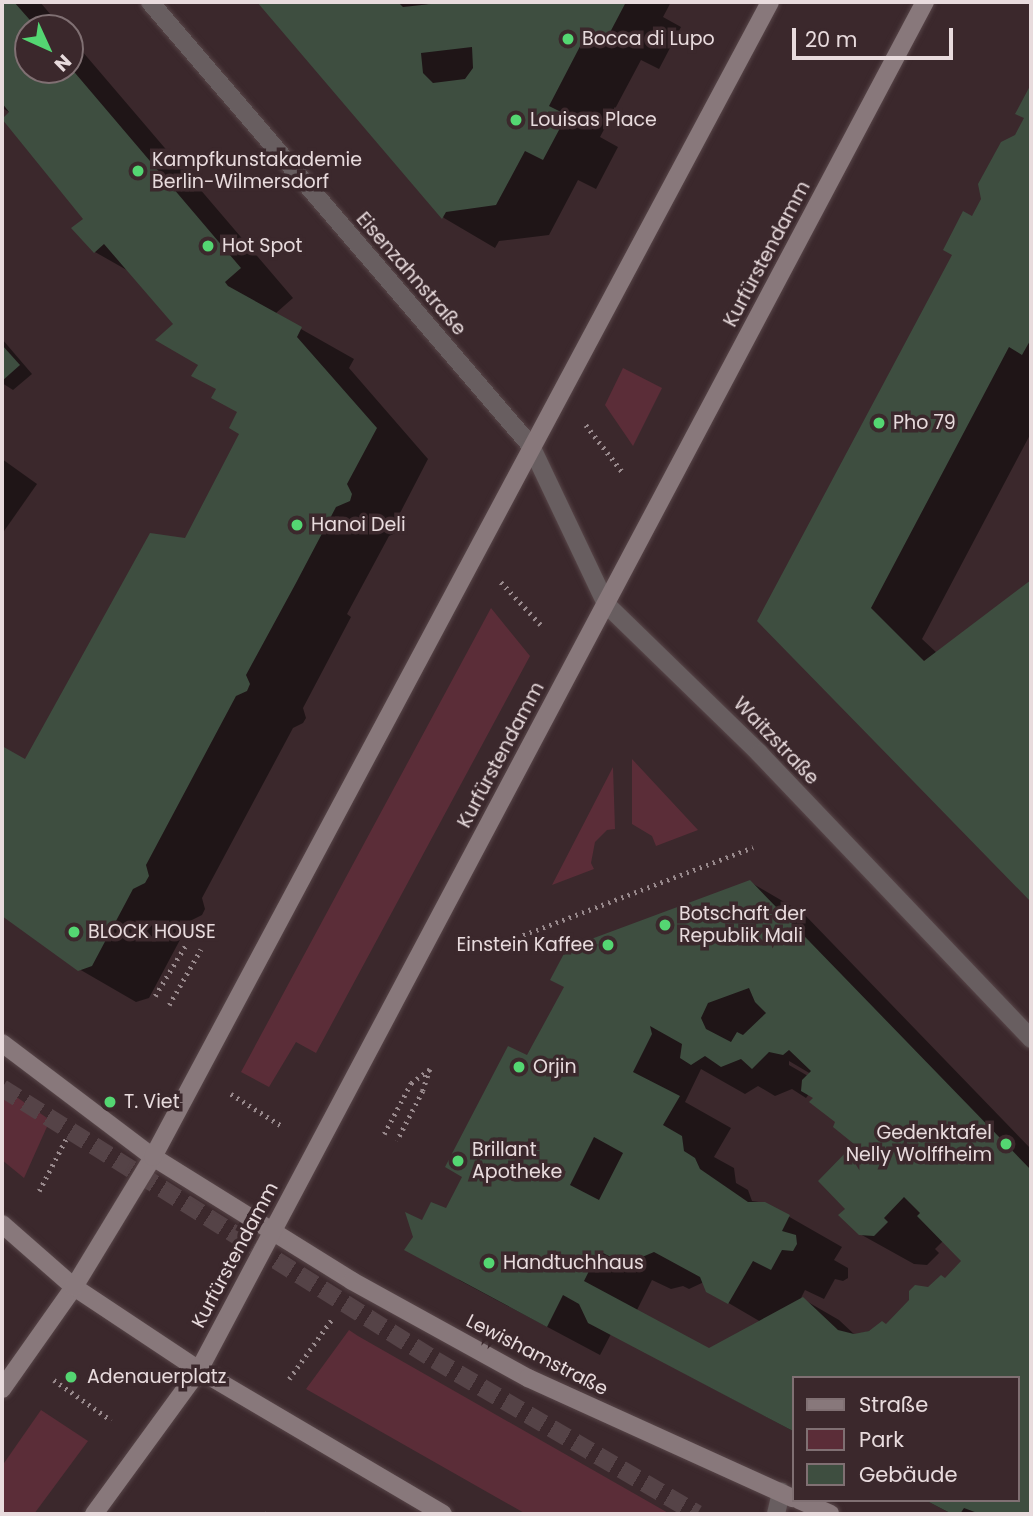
<!DOCTYPE html>
<meta charset="utf-8">
<style>
body{margin:0}
#map{position:relative;width:1033px;height:1516px;overflow:hidden;background:#3b282c;font-family:Poppins,sans-serif}
div>[style]{position:absolute}
.green>*{inset:0;background:#5b2d38}
.shadow>*{inset:0;background:#0007}
.building>*{inset:0;background:#3e4e40}
.secondary-tunnel>*{height:18px;margin-top:-9px;transform-origin:0;background:repeating-linear-gradient(90deg,#554347 0 18px,transparent 0 27px)}
.path>*{height:4.5px;margin-top:-2.25px;transform-origin:0;background:repeating-linear-gradient(90deg,#98898c 0 2px,transparent 0 7px)}
.roads{filter:drop-shadow(0 0 2px #574548) drop-shadow(0 0 2px #574548)}
.street>*{height:18px;margin:-9px;padding:0 9px;transform-origin:9px;border-radius:9px;background:#685e60}
.secondary>*{height:18px;margin:-9px;padding:0 9px;transform-origin:9px;border-radius:9px;background:#88787b}
.dots>*{width:19px;height:19px;translate:-50% -50%;box-sizing:border-box;border:4px solid #3b282c;border-radius:50%}
span{translate:-50% -50%;white-space:nowrap;text-align:center;line-height:1.15;-webkit-text-stroke:7px #3b282c;paint-order:stroke}
.poi-label{font-size:19px;color:#e8dbdd}
.left{translate:0 -50%;text-align:left}
.right{translate:-100% -50%;text-align:right}
.street-label{font-size:19px;color:#e8dbdd}
.frame{position:absolute;inset:0;border:4px solid #e8dbdd;pointer-events:none}
.legend{position:absolute;left:792px;top:1376px;width:228px;height:126px;box-sizing:border-box;background:#3b282c;border:2px solid #807073;margin:0;padding:9px 12px;list-style:none;font-size:21px;color:#e8dbdd}
.legend li{display:flex;align-items:center;gap:14px;height:35px}
.legend b{width:35px;border:2px solid #807073}
.north{position:absolute;left:14px;top:14px;width:70px;height:70px;box-sizing:border-box;background:#3b282c;border:2px solid #807073;border-radius:50%;rotate:135deg;font-size:19px;font-weight:700;line-height:28px;text-align:center;color:#e8dbdd}
.north::after{content:'';display:block;margin:auto;width:24px;height:32px;background:#54d672;clip-path:polygon(50% 0,100% 100%,50% 72%,0 100%)}
.scale{position:absolute;left:792px;top:28px;width:161px;height:32px;box-sizing:border-box;border:4px solid #e8dbdd;border-top:0;padding-left:9px;font-size:21px;line-height:24px;white-space:nowrap;color:#e8dbdd;-webkit-text-stroke:5px #3b282c;paint-order:stroke}
</style>
<div id="map">
<div class="green">
<i style="clip-path:polygon(623px 368px,662px 388px,633px 446px,605px 405px)"></i>
<i style="clip-path:polygon(491px 608px,530px 656px,316px 1053px,296px 1042px,269px 1087px,241px 1072px)"></i>
<i style="clip-path:polygon(632px 759px,698px 830px,656px 846px,652px 836px,632px 824px)"></i>
<i style="clip-path:polygon(613px 767px,615px 829px,607px 830px,595px 842px,591px 863px,594px 869px,552px 885px)"></i>
<i style="clip-path:polygon(2px 1087px,50px 1120px,24px 1178px,2px 1160px)"></i>
<i style="clip-path:polygon(349px 1330px,358px 1336px,670px 1514px,526px 1514px,306px 1389px)"></i>
<i style="clip-path:polygon(41px 1410px,88px 1441px,34px 1514px,2px 1514px,2px 1466px)"></i>
</div>
<div class="shadow">
<i style="clip-path:polygon(2px 2px,40px 2px,62px 28px,28px 28px,28px 70px,70px 70px,70px 37px,293px 298px,276px 313px,278px 316px,354px 359px,349px 368px,428px 459px,399px 515px,404px 525px,402px 530px,389px 536px,347px 614px,351px 617px,303px 708px,306px 718px,303px 723px,293px 728px,202px 898px,205px 909px,202px 915px,190px 921px,149px 998px,136px 1002px,79px 969px,2px 914px,2px 748px,25px 761px,186px 540px,241px 434px,239px 412px,218px 389px,176px 325px,132px 273px,95px 252px,85px 219px,11px 113px,2px 108px)"></i>
<i style="clip-path:polygon(258px 2px,425px 2px,429px 6px,433px 6px,433px 2px,671px 2px,663px 17px,681px 27px,659px 69px,641px 60px,600px 137px,618px 147px,596px 189px,578px 180px,549px 235px,499px 241px,495px 248px,444px 218px)"></i>
<i style="clip-path:polygon(1031px 88px,1031px 433px,922px 639px,937px 653px,1031px 583px,1031px 900px,759px 621px,1026px 118px,1018px 114px)"></i>
<i style="clip-path:polygon(2px 339px,32px 374px,13px 390px,2px 383px)"></i>
<i style="clip-path:polygon(2px 459px,37px 484px,2px 534px)"></i>
<i style="clip-path:polygon(evenodd,750px 882px,803px 913px,1031px 1149px,1031px 1514px,952px 1514px,925px 1500px,1017px 1500px,1017px 1378px,793px 1378px,793px 1431px,611px 1334px,600px 1355px,459px 1280px,422px 1222px,447px 1211px,528px 1058px,750px 882px,789px 1061px,811px 1074px,808px 1076px,789px 1065px,789px 1061px,750px 882px,701px 1069px,745px 1094px,758px 1086px,775px 1096px,792px 1089px,806px 1098px,809px 1094px,815px 1098px,857px 1144px,848px 1209px,860px 1234px,914px 1264px,927px 1265px,939px 1253px,935px 1249px,943px 1241px,963px 1261px,946px 1279px,929px 1289px,887px 1326px,855px 1335px,839px 1320px,801px 1298px,805px 1290px,824px 1299px,835px 1279px,843px 1281px,848px 1278px,848px 1268px,834px 1260px,842px 1247px,765px 1203px,752px 1201px,748px 1190px,736px 1183px,734px 1168px,714px 1157px,731px 1128px,685px 1102px,701px 1069px,750px 882px,652px 1280px,671px 1289px,683px 1286px,689px 1289px,704px 1282px,708px 1291px,761px 1322px,709px 1350px,636px 1312px,652px 1280px)"></i>
</div>
<div class="building">
<i style="clip-path:polygon(2px 2px,14px 2px,37px 28px,28px 28px,28px 70px,70px 70px,70px 67px,241px 268px,225px 282px,228px 286px,302px 327px,297px 337px,377px 428px,347px 484px,352px 494px,350px 501px,336px 507px,296px 583px,246px 675px,250px 684px,247px 691px,236px 696px,146px 865px,149px 876px,145px 883px,133px 889px,92px 966px,78px 971px,2px 916px,2px 746px,25px 759px,150px 533px,185px 538px,239px 434px,229px 428px,237px 412px,211px 398px,216px 389px,191px 376px,198px 365px,155px 340px,173px 324px,104px 244px,94px 253px,71px 228px,83px 219px,2px 119px,9px 112px,2px 103px)"></i>
<i style="clip-path:polygon(evenodd,257px 2px,398px 2px,403px 7px,431px 4px,431px 2px,626px 2px,606px 40px,588px 31px,549px 106px,567px 115px,543px 160px,525px 151px,496px 205px,446px 212px,442px 219px,257px 2px,472px 47px,473px 68px,465px 79px,433px 83px,423px 73px,421px 53px,472px 47px)"></i>
<i style="clip-path:polygon(1031px 84px,1031px 339px,1022px 355px,1009px 347px,871px 608px,924px 661px,1031px 580px,1031px 902px,757px 621px,952px 255px,943px 250px,963px 211px,972px 216px,981px 199px,978px 184px,1001px 142px,1015px 135px,1024px 118px,1015px 114px)"></i>
<i style="clip-path:polygon(2px 345px,20px 365px,2px 381px)"></i>
<i style="clip-path:polygon(evenodd,750px 880px,1031px 1170px,1031px 1514px,980px 1514px,964px 1508px,960px 1514px,952px 1514px,925px 1500px,1017px 1500px,1017px 1378px,793px 1378px,793px 1431px,588px 1323px,579px 1304px,563px 1295px,547px 1327px,404px 1250px,413px 1237px,405px 1212px,422px 1220px,431px 1202px,446px 1208px,462px 1177px,445px 1167px,508px 1046px,527px 1055px,564px 987px,550px 980px,567px 948px,750px 880px,749px 988px,755px 1002px,766px 1013px,743px 1035px,737px 1032px,731px 1042px,706px 1029px,701px 1018px,708px 1003px,749px 988px,750px 880px,650px 1026px,682px 1044px,680px 1058px,691px 1065px,705px 1056px,721px 1067px,741px 1059px,752px 1069px,769px 1052px,783px 1055px,789px 1050px,811px 1071px,802px 1080px,801px 1091px,813px 1098px,809px 1102px,835px 1122px,833px 1127px,854px 1144px,818px 1181px,845px 1209px,838px 1215px,859px 1235px,874px 1236px,888px 1222px,884px 1218px,904px 1197px,920px 1213px,917px 1216px,961px 1261px,945px 1278px,941px 1275px,928px 1287px,915px 1285px,909px 1291px,909px 1300px,886px 1324px,882px 1321px,869px 1331px,854px 1334px,838px 1330px,803px 1297px,709px 1348px,584px 1281px,599px 1251px,617px 1260px,631px 1256px,635px 1260px,654px 1252px,700px 1277px,706px 1292px,728px 1304px,753px 1261px,771px 1270px,782px 1250px,793px 1251px,797px 1244px,796px 1235px,782px 1231px,790px 1215px,765px 1202px,748px 1202px,700px 1169px,695px 1158px,684px 1151px,682px 1136px,663px 1125px,680px 1096px,633px 1072px,652px 1034px,650px 1026px,750px 880px,594px 1137px,623px 1153px,599px 1200px,570px 1185px,594px 1137px)"></i>
</div>
<div class="secondary-tunnel">
<i style="left:2px;top:1088px;width:511px;rotate:32.14deg"></i>
<i style="left:435px;top:1360px;width:304px;rotate:30.4deg"></i>
</div>
<div class="path">
<i style="left:586px;top:425px;width:62px;rotate:52.2deg"></i>
<i style="left:501px;top:582px;width:62px;rotate:47deg"></i>
<i style="left:497px;top:945px;width:274px;rotate:-20.9deg"></i>
<i style="left:155px;top:996px;width:62px;rotate:-58.9deg"></i>
<i style="left:169px;top:1005px;width:64px;rotate:-60.3deg"></i>
<i style="left:231px;top:1094px;width:60px;rotate:32.1deg"></i>
<i style="left:384px;top:1134px;width:58px;rotate:-62.1deg"></i>
<i style="left:411px;top:1083px;width:24px;rotate:-36deg"></i>
<i style="left:430px;top:1069px;width:23px;rotate:108deg"></i>
<i style="left:423px;top:1091px;width:56px;rotate:117.5deg"></i>
<i style="left:39px;top:1191px;width:61px;rotate:-62.6deg"></i>
<i style="left:289px;top:1379px;width:74px;rotate:-54.4deg"></i>
<i style="left:54px;top:1380px;width:70px;rotate:35.1deg"></i>
<i style="left:251px;top:1514px;width:4px;rotate:-76deg"></i>
<i style="left:267px;top:1514px;width:2px;rotate:-63deg"></i>
</div>
<div class="roads">
<div class="street">
<i style="left:150px;top:2px;width:585px;rotate:49.37deg"></i>
<i style="left:531px;top:446px;width:175px;rotate:64.6deg"></i>
<i style="left:606px;top:604px;width:214px;rotate:44.2deg"></i>
<i style="left:759px;top:753px;width:395px;rotate:46.4deg"></i>
<i style="left:776px;top:1514px;width:23px;rotate:-77deg"></i>
</div>
<div class="secondary">
<i style="left:2px;top:1043px;width:189px;rotate:37.1deg"></i>
<i style="left:153px;top:1157px;width:234px;rotate:31.9deg"></i>
<i style="left:352px;top:1281px;width:201px;rotate:28.9deg"></i>
<i style="left:528px;top:1378px;width:291px;rotate:24.4deg"></i>
<i style="left:2px;top:1224px;width:96px;rotate:41.2deg"></i>
<i style="left:74px;top:1287px;width:150px;rotate:33.6deg"></i>
<i style="left:199px;top:1370px;width:283px;rotate:30.5deg"></i>
<i style="left:2px;top:1389px;width:125px;rotate:-54.8deg"></i>
<i style="left:74px;top:1287px;width:152px;rotate:-58.7deg"></i>
<i style="left:153px;top:1157px;width:1309px;rotate:-61.89deg"></i>
<i style="left:799px;top:1500px;width:34px;rotate:24deg"></i>
<i style="left:94px;top:1514px;width:178px;rotate:-53.9deg"></i>
<i style="left:199px;top:1370px;width:1549px;rotate:-62.05deg"></i>
</div>
</div>
<div class="dots">
<i style="left:568px;top:39px;background:#54d672"></i>
<i style="left:516px;top:120px;background:#54d672"></i>
<i style="left:138px;top:171px;background:#54d672"></i>
<i style="left:208px;top:246px;background:#54d672"></i>
<i style="left:879px;top:423px;background:#54d672"></i>
<i style="left:297px;top:525px;background:#54d672"></i>
<i style="left:665px;top:925px;background:#54d672"></i>
<i style="left:74px;top:932px;background:#54d672"></i>
<i style="left:608px;top:945px;background:#54d672"></i>
<i style="left:519px;top:1067px;background:#54d672"></i>
<i style="left:110px;top:1102px;background:#54d672"></i>
<i style="left:1006px;top:1144px;background:#54d672"></i>
<i style="left:458px;top:1161px;background:#54d672"></i>
<i style="left:489px;top:1263px;background:#54d672"></i>
<i style="left:71px;top:1377px;background:#54d672"></i>
</div>
<div class="poi-label">
<span class="left" style="left:582px;top:39px">Bocca di Lupo</span>
<span class="left" style="left:530px;top:120px">Louisas Place</span>
<span class="left" style="left:152px;top:171px">Kampfkunstakademie<br>Berlin-Wilmersdorf</span>
<span class="left" style="left:222px;top:246px">Hot Spot</span>
<span class="left" style="left:893px;top:423px">Pho 79</span>
<span class="left" style="left:311px;top:525px">Hanoi Deli</span>
<span class="left" style="left:679px;top:925px">Botschaft der<br>Republik Mali</span>
<span class="left" style="left:88px;top:932px">BLOCK HOUSE</span>
<span class="right" style="left:594px;top:945px">Einstein Kaffee</span>
<span class="left" style="left:533px;top:1067px">Orjin</span>
<span class="left" style="left:124px;top:1102px">T. Viet</span>
<span class="right" style="left:992px;top:1144px">Gedenktafel<br>Nelly Wolffheim</span>
<span class="left" style="left:472px;top:1161px">Brillant<br>Apotheke</span>
<span class="left" style="left:503px;top:1263px">Handtuchhaus</span>
<span class="left" style="left:87px;top:1377px">Adenauerplatz</span>
</div>
<div class="street-label">
<span style="left:767px;top:254px;rotate:-62deg">Kurfürstendamm</span>
<span style="left:411px;top:274px;rotate:49deg">Eisenzahnstraße</span>
<span style="left:776px;top:741px;rotate:46deg">Waitzstraße</span>
<span style="left:501px;top:755px;rotate:-62deg">Kurfürstendamm</span>
<span style="left:235px;top:1255px;rotate:-62deg">Kurfürstendamm</span>
<span style="left:537px;top:1355px;rotate:27deg">Lewishamstraße</span>
</div>
<div class="frame"></div>
<ul class="legend">
<li><b style="height:9px;background:#88787b"></b>Straße</li>
<li><b style="height:19px;background:#5b2d38"></b>Park</li>
<li><b style="height:19px;background:#3e4e40"></b>Gebäude</li>
</ul>
<div class="north">N</div>
<div class="scale">20 m</div>
</div>
